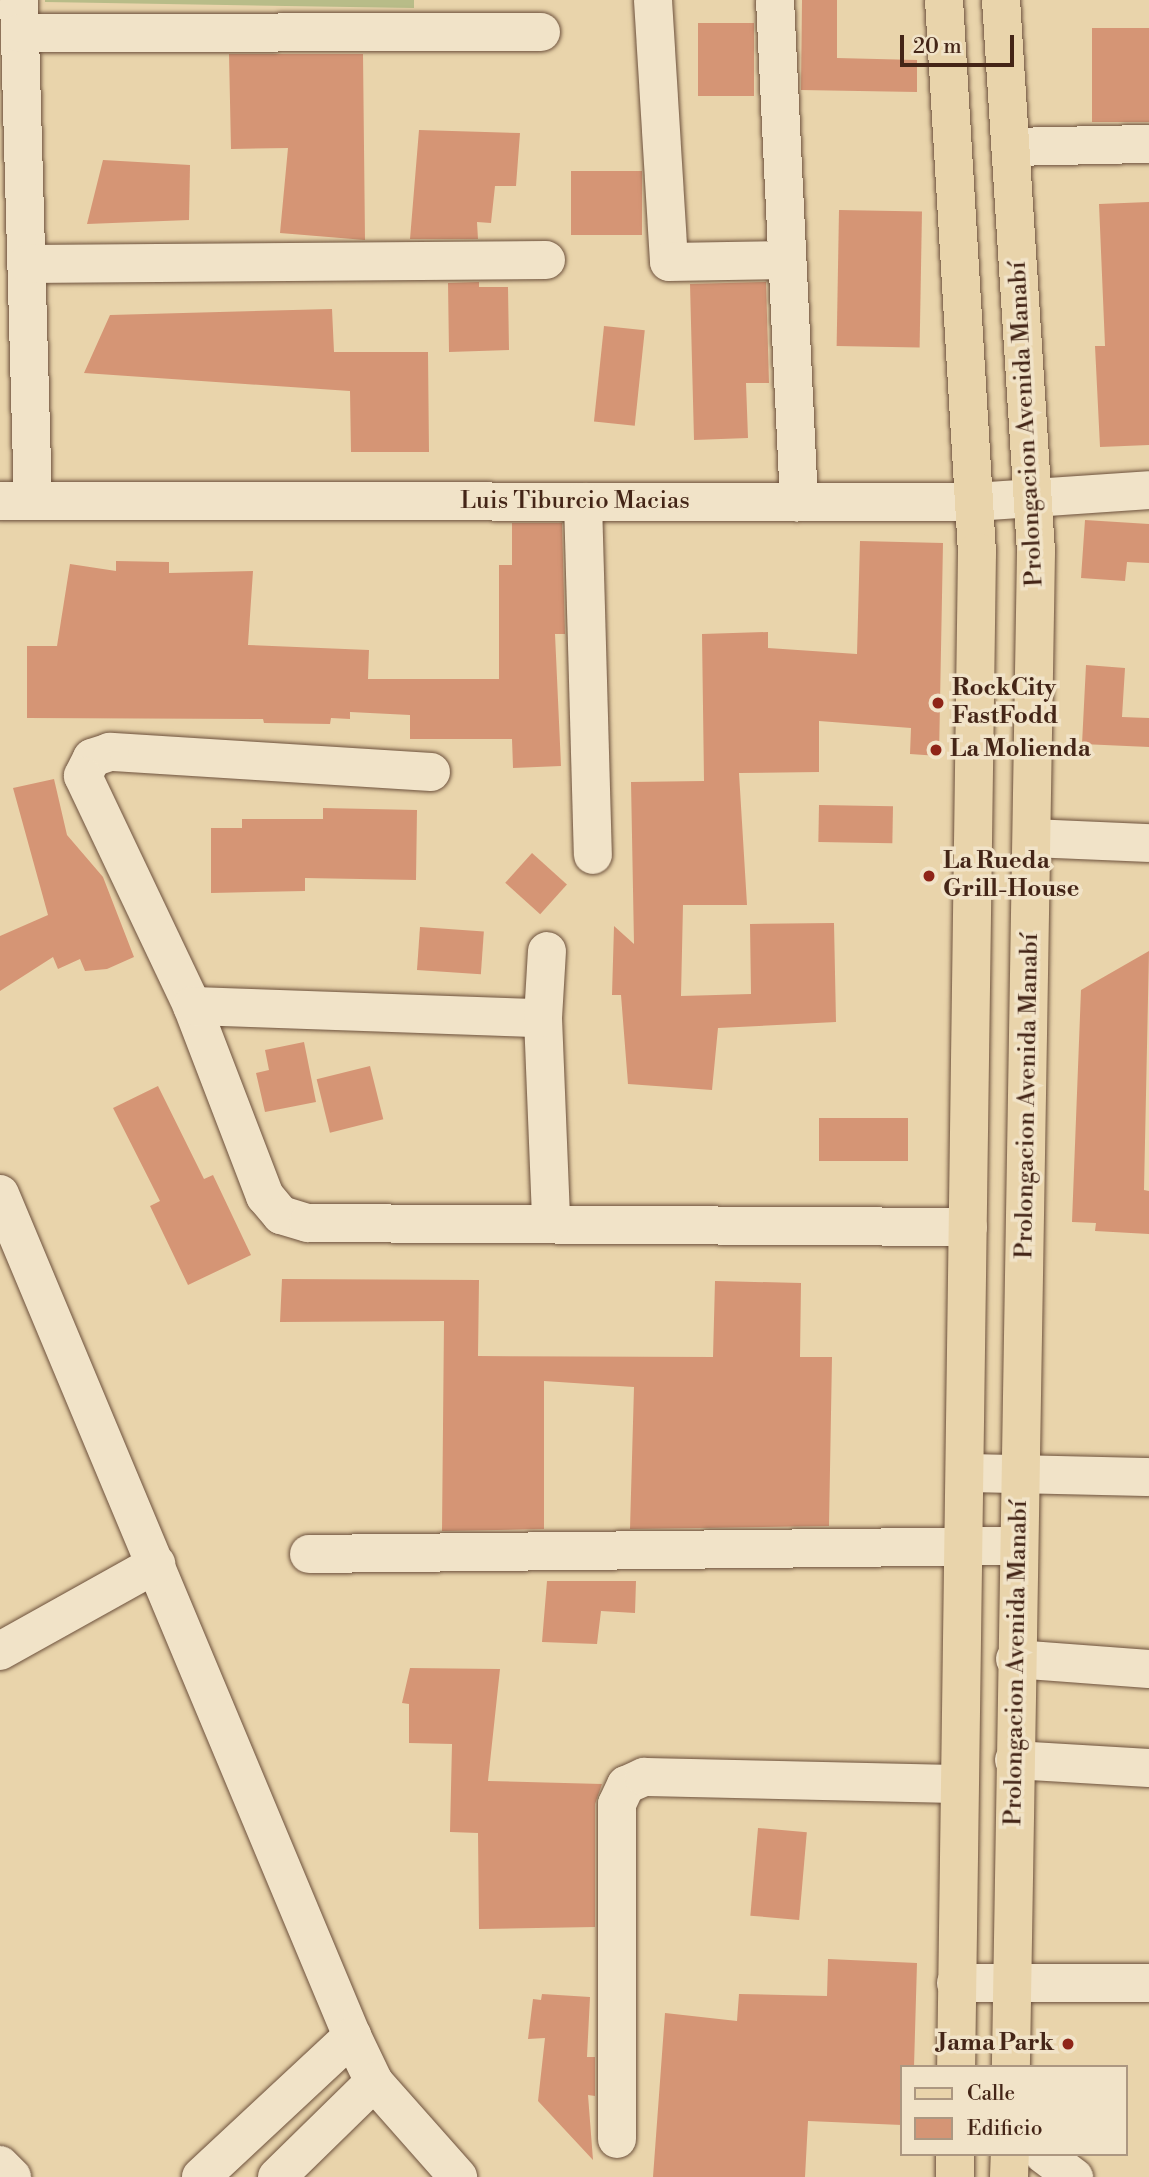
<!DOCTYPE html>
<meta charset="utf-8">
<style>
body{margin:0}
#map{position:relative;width:1149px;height:2177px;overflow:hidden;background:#e9d4ab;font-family:"Libre Bodoni",serif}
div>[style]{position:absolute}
.green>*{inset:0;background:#b8bc88}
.building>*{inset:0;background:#d59575;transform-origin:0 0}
.roads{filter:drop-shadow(0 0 2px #6d513c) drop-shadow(0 0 2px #6d513c)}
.minor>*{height:38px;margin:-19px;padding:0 19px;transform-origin:19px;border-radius:19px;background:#f1e3c8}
.major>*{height:38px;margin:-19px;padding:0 19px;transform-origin:19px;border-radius:19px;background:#e9d4ab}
.dots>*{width:19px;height:19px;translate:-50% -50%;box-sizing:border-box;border:4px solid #f1e3c8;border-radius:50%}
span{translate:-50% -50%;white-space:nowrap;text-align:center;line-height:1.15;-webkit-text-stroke:7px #f1e3c8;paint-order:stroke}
.street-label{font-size:24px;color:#442517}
.poi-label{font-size:24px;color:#442517;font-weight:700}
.left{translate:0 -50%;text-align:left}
.right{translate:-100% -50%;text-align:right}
.legend{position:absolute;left:900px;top:2065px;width:228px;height:91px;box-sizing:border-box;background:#f1e3c8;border:2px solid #ac9781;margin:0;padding:9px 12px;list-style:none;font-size:21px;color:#442517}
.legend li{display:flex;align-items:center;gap:14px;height:35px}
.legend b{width:35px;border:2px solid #ac9781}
.scale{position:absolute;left:900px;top:35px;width:114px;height:32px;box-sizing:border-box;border:4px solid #442517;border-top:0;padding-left:9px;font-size:21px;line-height:24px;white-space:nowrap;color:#442517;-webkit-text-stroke:5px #f1e3c8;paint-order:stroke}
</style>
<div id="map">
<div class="green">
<i style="clip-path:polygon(45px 0,414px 0,414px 8px,45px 2px)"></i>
</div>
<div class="building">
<i style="clip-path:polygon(802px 0,837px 0,837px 58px,917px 60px,917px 92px,801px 90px)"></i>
<i style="left:754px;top:23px;width:73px;height:56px;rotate:90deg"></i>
<i style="left:1149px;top:28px;width:94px;height:57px;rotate:90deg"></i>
<i style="clip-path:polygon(229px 54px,363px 54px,365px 240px,280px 233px,288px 148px,231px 149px)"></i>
<i style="clip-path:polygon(419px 130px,520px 133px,516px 186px,495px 186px,491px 223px,477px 222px,478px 239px,410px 239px)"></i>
<i style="clip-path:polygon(103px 160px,190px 165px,189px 220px,87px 224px)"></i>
<i style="left:571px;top:171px;width:71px;height:64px"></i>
<i style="clip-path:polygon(1149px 202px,1149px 445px,1100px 447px,1095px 346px,1105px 346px,1099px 204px)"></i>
<i style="left:839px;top:210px;width:83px;height:136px;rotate:1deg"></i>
<i style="clip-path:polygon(479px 282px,479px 287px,508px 287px,509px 350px,449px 352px,448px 283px)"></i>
<i style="clip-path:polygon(766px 282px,769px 383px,746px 383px,748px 438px,694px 440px,690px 284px)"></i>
<i style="clip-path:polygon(332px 309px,334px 352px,428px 352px,429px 452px,351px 452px,350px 391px,84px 373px,110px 315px)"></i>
<i style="left:604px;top:326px;width:41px;height:96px;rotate:6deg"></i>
<i style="clip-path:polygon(1085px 520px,1149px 524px,1149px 563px,1127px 562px,1125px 581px,1081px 578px)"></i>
<i style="clip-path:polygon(512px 523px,562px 523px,565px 634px,555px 634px,561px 766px,513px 768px,512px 739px,410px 739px,410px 715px,350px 712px,350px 719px,331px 718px,330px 724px,264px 723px,263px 719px,27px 718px,27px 646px,57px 646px,70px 564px,116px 571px,116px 561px,169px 562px,169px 573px,253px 571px,248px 645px,369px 650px,368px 679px,499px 679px,499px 565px,512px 565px)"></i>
<i style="clip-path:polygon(860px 541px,943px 543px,939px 756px,910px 754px,911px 728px,819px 721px,819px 772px,739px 773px,747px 905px,683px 905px,681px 996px,751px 994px,750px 924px,834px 923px,836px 1022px,718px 1028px,712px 1090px,628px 1084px,621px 995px,612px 995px,614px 926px,634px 944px,631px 782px,704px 781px,702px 634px,768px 632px,768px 648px,857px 654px)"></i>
<i style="clip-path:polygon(1086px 665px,1125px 668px,1122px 717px,1149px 718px,1149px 747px,1082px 744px)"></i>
<i style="clip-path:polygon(54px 779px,67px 835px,103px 877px,134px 957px,107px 969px,85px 971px,80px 959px,58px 969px,53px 957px,0 991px,0 936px,48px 915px,13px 788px)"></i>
<i style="left:819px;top:805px;width:74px;height:37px;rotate:1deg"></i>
<i style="clip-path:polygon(323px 808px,417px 810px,416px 880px,305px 878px,305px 891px,211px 893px,211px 828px,242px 828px,242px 819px,323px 819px)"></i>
<i style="left:532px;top:853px;width:47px;height:40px;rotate:42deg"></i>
<i style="left:420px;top:927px;width:64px;height:43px;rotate:4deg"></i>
<i style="clip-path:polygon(1149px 951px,1144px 1190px,1149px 1191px,1149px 1234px,1095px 1231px,1096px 1223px,1072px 1222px,1081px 990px)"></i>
<i style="clip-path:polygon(304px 1042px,316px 1102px,265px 1112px,256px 1073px,269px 1070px,265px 1050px)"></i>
<i style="left:370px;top:1066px;width:55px;height:55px;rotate:76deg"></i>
<i style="clip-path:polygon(158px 1086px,204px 1179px,213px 1175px,251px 1255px,188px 1285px,150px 1206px,160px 1201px,113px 1108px)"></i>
<i style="left:819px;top:1118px;width:89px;height:43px"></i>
<i style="clip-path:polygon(282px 1279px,479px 1280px,478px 1356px,713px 1357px,715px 1281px,801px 1283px,800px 1357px,832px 1357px,829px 1526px,630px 1529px,634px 1387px,544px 1381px,544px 1529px,442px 1531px,444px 1321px,280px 1322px)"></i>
<i style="clip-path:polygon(547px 1581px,636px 1581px,635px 1613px,601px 1611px,597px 1644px,542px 1642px)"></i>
<i style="clip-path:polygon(410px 1668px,500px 1669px,488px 1781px,602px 1784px,595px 1804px,595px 1927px,479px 1929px,478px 1833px,450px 1832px,452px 1744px,409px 1743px,409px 1704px,402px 1703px)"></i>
<i style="left:758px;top:1828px;width:49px;height:88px;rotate:5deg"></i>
<i style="clip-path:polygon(828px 1959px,917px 1963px,914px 2067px,902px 2067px,902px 2125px,808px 2121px,805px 2177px,653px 2177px,665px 2013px,737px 2021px,739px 1994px,827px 1996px)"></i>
<i style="clip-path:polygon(542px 1994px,590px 1997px,587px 2057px,595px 2057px,595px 2096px,588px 2095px,593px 2160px,538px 2101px,545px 2038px,528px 2039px,533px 1999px,541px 2000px)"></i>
</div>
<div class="roads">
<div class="minor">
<i style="left:19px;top:0;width:501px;rotate:88.4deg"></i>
<i style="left:653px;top:0;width:262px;rotate:86.5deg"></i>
<i style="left:669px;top:262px;width:118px;rotate:-1deg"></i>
<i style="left:775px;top:0;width:503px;rotate:87.26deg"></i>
<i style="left:21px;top:33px;width:520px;rotate:-0.11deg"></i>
<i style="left:1012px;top:147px;width:137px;rotate:-1.3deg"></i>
<i style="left:27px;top:264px;width:519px;rotate:-0.44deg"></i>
<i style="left:0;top:501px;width:975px;rotate:0.06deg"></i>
<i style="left:975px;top:502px;width:174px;rotate:-3.9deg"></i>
<i style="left:583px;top:502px;width:353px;rotate:88.4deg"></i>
<i style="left:431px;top:772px;width:322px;rotate:-176.4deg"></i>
<i style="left:110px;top:752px;width:19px;rotate:162deg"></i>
<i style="left:92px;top:758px;width:20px;rotate:117deg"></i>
<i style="left:83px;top:776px;width:255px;rotate:64.6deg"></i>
<i style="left:192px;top:1006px;width:204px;rotate:69deg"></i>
<i style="left:265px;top:1196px;width:25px;rotate:50deg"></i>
<i style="left:281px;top:1215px;width:28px;rotate:17deg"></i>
<i style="left:308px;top:1223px;width:660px;rotate:0.35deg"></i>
<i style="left:1033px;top:838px;width:116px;rotate:2.5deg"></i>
<i style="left:192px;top:1006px;width:351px;rotate:2deg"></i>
<i style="left:543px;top:1018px;width:203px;rotate:87.7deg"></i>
<i style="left:543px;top:1018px;width:67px;rotate:-86.6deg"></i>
<i style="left:0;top:1194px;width:913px;rotate:67.31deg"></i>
<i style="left:352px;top:2036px;width:51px;rotate:64.4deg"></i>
<i style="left:374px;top:2082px;width:127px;rotate:48.5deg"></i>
<i style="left:966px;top:1473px;width:183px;rotate:1.3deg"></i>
<i style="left:309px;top:1554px;width:707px;rotate:-0.65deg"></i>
<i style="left:0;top:1651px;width:179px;rotate:-29.1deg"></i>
<i style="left:1015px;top:1659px;width:134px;rotate:4.3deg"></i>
<i style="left:1014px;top:1760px;width:135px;rotate:3.4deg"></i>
<i style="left:956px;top:1983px;width:193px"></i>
<i style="left:617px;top:2139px;width:335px;rotate:-90deg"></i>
<i style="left:617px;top:1804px;width:21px;rotate:-65deg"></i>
<i style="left:626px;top:1785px;width:20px;rotate:-24deg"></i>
<i style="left:644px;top:1777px;width:314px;rotate:1.3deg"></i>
<i style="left:1043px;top:2154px;width:39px;rotate:37deg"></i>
<i style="left:0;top:2165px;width:17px;rotate:45deg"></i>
<i style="left:201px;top:2177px;width:207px;rotate:-43deg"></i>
<i style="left:277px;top:2177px;width:136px;rotate:-44.4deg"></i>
</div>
<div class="major">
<i style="left:944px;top:0;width:553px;rotate:86.58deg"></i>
<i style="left:977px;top:552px;width:1515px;rotate:90.79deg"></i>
<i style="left:1001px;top:0;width:553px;rotate:86.37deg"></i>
<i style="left:1036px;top:552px;width:1515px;rotate:90.95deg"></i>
<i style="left:955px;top:2177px;width:23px;rotate:-90deg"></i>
<i style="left:1009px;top:2177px;width:23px;rotate:-88deg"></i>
</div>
</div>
<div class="dots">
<i style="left:938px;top:703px;background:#8f2418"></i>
<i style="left:936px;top:750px;background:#8f2418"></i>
<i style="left:929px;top:876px;background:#8f2418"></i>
<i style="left:1068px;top:2044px;background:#8f2418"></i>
</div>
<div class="street-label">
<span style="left:1027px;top:424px;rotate:-93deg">Prolongacion Avenida Manabí</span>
<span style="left:575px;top:502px">Luis Tiburcio Macias</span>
<span style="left:1028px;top:1096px;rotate:-89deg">Prolongacion Avenida Manabí</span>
<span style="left:1017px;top:1663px;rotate:-89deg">Prolongacion Avenida Manabí</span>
</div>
<div class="poi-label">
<span class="left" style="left:952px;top:703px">RockCity<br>FastFodd</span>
<span class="left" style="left:950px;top:750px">La Molienda</span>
<span class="left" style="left:943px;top:876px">La Rueda<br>Grill-House</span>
<span class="right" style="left:1054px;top:2044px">Jama Park</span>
</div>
<ul class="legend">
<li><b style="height:9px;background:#e9d4ab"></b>Calle</li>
<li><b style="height:19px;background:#d59575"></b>Edificio</li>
</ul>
<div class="scale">20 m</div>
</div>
